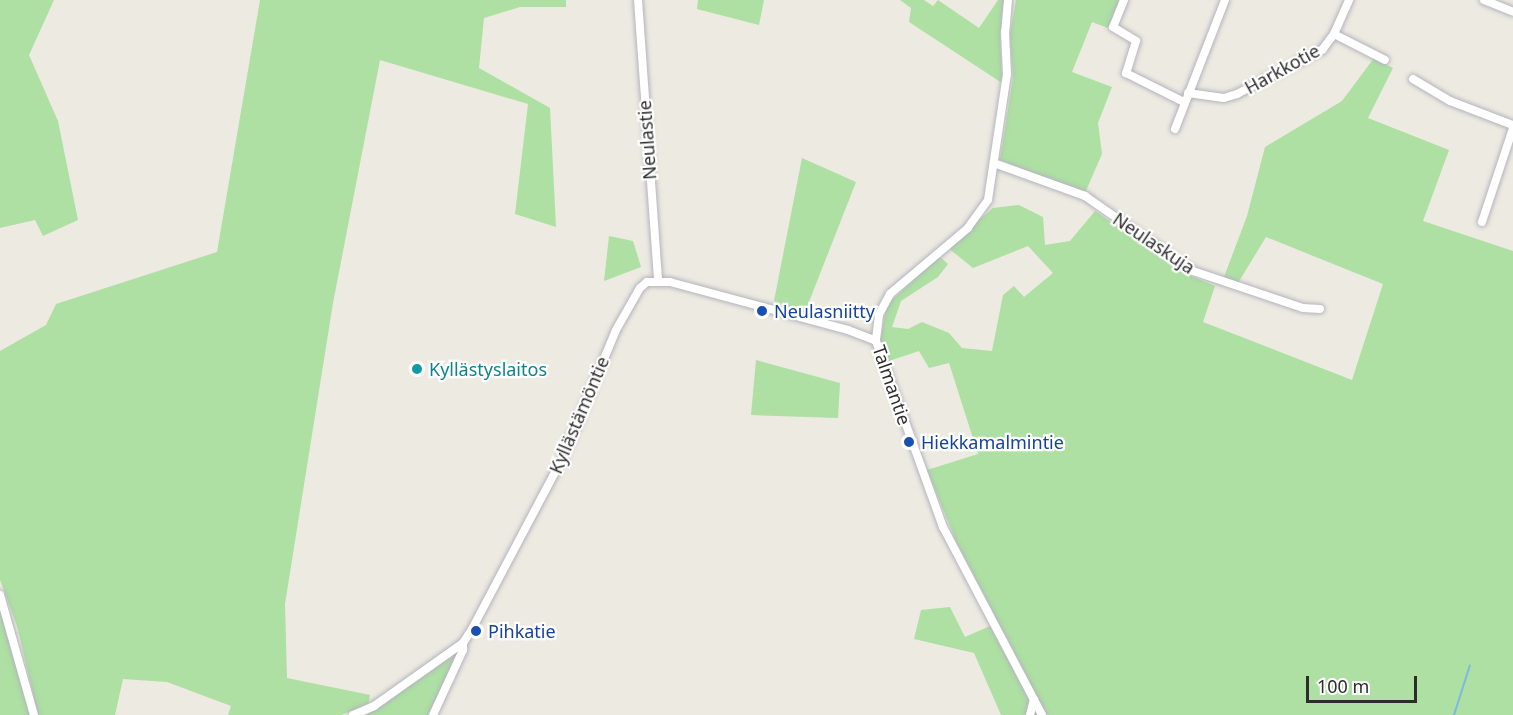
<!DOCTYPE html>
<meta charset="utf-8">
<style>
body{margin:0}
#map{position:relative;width:1513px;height:715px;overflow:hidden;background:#edeae1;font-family:"Noto Sans",sans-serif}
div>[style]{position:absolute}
.green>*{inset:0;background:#ade0a2}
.stream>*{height:2px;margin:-1px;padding:0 1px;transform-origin:1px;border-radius:1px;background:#7cb9e7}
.roads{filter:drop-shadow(0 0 2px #b4b4bf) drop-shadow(0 0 2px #b4b4bf)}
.street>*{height:8px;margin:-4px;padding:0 4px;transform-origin:4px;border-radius:4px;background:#fff}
.dots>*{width:16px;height:16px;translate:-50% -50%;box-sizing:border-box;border:3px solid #fff;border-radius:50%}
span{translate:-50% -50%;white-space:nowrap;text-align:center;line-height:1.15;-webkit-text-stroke:4.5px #fff;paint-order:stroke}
.street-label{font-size:18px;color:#2d2d2d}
.transit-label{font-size:18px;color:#164399}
.left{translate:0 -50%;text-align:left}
.culture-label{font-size:18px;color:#0d838f}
.scale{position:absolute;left:1306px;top:676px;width:111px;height:27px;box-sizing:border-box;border:3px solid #2d2d2d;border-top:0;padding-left:8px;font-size:18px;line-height:21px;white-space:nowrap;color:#2d2d2d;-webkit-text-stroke:4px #fff;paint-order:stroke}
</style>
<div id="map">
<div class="green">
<i style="clip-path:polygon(0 0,54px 0,29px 55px,58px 121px,78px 220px,43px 236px,35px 220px,0 228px)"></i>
<i style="clip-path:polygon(260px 0,566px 0,566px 7px,520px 7px,484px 18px,479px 68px,550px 108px,556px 227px,515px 214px,528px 104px,380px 60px,333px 303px,285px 604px,287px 678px,370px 695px,368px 705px,341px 715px,228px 715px,231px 706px,167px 682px,123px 679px,115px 715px,38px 715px,17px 626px,0 580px,0 351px,46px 325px,56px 304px,217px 252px)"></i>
<i style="clip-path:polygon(698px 0,764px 0,759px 25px,697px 9px)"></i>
<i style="clip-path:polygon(900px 0,924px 0,933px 6px,938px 0,979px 28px,998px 0,1004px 0,1000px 34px,1002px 83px,909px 22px,911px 8px)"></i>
<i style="clip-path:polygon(1016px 0,1120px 0,1108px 28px,1092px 22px,1072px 72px,1112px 87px,1098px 123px,1102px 154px,1085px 193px,1000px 160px,1013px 78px,1010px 34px)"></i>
<i style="clip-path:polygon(1374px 58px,1393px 68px,1368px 118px,1449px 150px,1423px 221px,1513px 251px,1513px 715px,1047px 715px,956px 541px,927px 470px,978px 454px,949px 363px,929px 368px,919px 351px,889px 361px,880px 341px,887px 305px,939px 256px,948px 264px,938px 277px,901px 301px,892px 327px,908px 329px,922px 322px,949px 333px,962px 348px,992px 351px,1003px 295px,1014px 286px,1024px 297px,1053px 273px,1028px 246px,973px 268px,947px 247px,993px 208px,1019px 205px,1043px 217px,1045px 245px,1070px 241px,1095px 211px,1186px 274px,1215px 286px,1203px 322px,1352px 380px,1383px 284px,1266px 237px,1238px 283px,1224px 277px,1247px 216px,1265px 147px,1342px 101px)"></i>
<i style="clip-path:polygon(802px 158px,856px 182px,805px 312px,774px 301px)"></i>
<i style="clip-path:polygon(609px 236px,633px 241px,641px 267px,604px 281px)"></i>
<i style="clip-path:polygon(756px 360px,840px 383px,838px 418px,751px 415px)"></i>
<i style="clip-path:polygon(950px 607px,965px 637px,990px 626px,1037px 715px,1001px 715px,974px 653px,914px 639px,921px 610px)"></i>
<i style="clip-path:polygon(0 609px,30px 715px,0 715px)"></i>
<i style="clip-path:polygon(457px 653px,430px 715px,364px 715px,374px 711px)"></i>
</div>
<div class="stream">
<i style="left:1454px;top:715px;width:52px;rotate:-72.3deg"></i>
</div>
<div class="roads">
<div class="street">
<i style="left:638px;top:0;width:281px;rotate:85.9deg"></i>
<i style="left:1008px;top:0;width:32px;rotate:95deg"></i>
<i style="left:1005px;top:32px;width:42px;rotate:87.3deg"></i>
<i style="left:1007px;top:74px;width:127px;rotate:98.6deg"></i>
<i style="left:988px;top:200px;width:34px;rotate:126deg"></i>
<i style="left:968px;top:228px;width:102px;rotate:139.8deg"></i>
<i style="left:890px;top:294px;width:24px;rotate:118deg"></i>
<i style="left:879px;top:315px;width:26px;rotate:97deg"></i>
<i style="left:876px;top:341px;width:198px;rotate:70.2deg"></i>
<i style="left:943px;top:527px;width:212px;rotate:62.2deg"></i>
<i style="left:1124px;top:0;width:29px;rotate:112deg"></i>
<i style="left:1113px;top:27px;width:27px;rotate:31deg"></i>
<i style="left:1136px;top:41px;width:34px;rotate:107deg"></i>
<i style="left:1126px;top:73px;width:65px;rotate:26.6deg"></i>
<i style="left:1484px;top:0;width:31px;rotate:22deg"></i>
<i style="left:1334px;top:34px;width:57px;rotate:27deg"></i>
<i style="left:1413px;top:79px;width:43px;rotate:30.7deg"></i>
<i style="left:1450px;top:101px;width:67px;rotate:20.9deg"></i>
<i style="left:1188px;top:93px;width:36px;rotate:8deg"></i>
<i style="left:1224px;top:98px;width:14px;rotate:-17deg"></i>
<i style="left:1237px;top:94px;width:96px;rotate:-27.4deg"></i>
<i style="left:1322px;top:50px;width:20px;rotate:-53deg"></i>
<i style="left:1334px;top:34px;width:37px;rotate:-66deg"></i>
<i style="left:1175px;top:129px;width:138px;rotate:-68.8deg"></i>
<i style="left:994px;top:163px;width:97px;rotate:19.9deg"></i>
<i style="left:1085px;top:196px;width:131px;rotate:34.8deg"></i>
<i style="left:1193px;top:271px;width:116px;rotate:18.6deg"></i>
<i style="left:1303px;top:308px;width:17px;rotate:3deg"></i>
<i style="left:1482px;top:222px;width:99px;rotate:-71.7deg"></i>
<i style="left:0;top:595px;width:125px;rotate:74.2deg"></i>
<i style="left:353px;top:715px;width:23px;rotate:-23deg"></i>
<i style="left:374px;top:706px;width:109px;rotate:-35.3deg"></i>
<i style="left:463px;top:643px;width:17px;rotate:-57deg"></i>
<i style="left:472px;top:629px;width:197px;rotate:-62.1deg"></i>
<i style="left:564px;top:455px;width:135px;rotate:-67.4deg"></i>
<i style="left:616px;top:330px;width:48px;rotate:-60.3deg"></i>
<i style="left:640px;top:288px;width:9px;rotate:-41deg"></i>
<i style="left:647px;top:282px;width:23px"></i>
<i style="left:670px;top:282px;width:184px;rotate:15.1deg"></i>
<i style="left:848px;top:330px;width:30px;rotate:21deg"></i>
<i style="left:433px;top:715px;width:72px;rotate:-65.2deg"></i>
<i style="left:463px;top:650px;width:7px;rotate:-90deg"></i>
<i style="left:1030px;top:715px;width:16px;rotate:-76deg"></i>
</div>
</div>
<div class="dots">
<i style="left:762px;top:311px;background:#1a4fb4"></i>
<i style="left:417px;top:369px;background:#0f9aa8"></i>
<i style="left:909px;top:442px;background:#1a4fb4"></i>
<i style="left:476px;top:631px;background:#1a4fb4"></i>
</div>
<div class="street-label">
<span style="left:1282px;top:69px;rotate:-29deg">Harkkotie</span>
<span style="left:647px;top:140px;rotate:-94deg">Neulastie</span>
<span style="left:1154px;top:243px;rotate:34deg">Neulaskuja</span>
<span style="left:892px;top:385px;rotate:71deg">Talmantie</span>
<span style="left:579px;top:415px;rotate:-67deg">Kyllästämöntie</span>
</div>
<div class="transit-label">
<span class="left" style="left:774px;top:311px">Neulasniitty</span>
<span class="left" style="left:921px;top:442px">Hiekkamalmintie</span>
<span class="left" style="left:488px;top:631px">Pihkatie</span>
</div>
<div class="culture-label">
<span class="left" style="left:429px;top:369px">Kyllästyslaitos</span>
</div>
<div class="scale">100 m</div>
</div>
